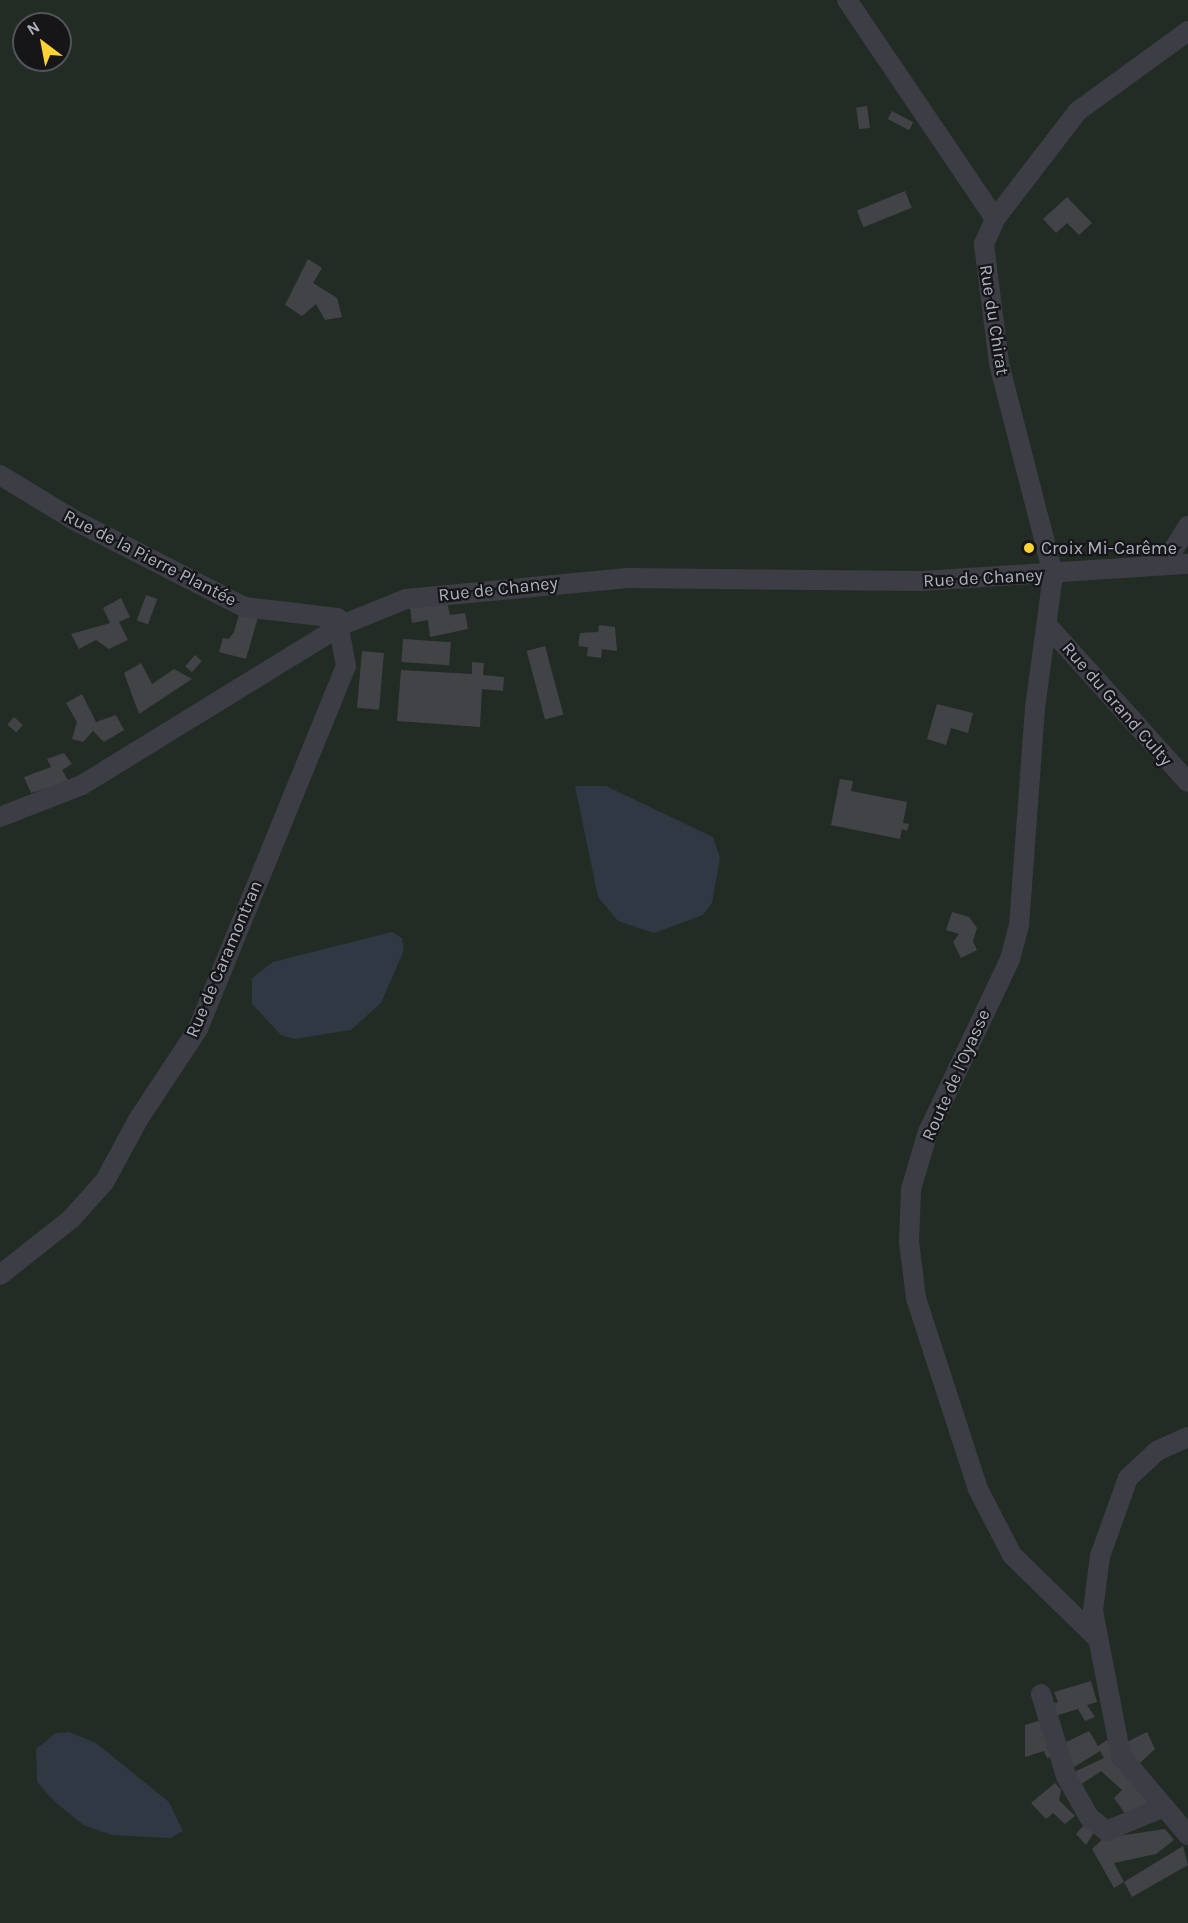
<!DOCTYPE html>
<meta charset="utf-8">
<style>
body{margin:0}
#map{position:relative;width:1188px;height:1923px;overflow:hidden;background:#1b1b1d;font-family:Karla,sans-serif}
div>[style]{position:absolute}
.green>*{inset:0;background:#222c24}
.water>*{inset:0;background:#2f3843}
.building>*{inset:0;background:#424347;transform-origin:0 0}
.minor>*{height:20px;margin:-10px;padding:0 10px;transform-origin:10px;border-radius:10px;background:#3d3e45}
.dots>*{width:16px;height:16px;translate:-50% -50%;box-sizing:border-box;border:3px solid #161618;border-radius:50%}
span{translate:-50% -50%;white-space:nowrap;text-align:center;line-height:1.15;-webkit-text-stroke:4.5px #161618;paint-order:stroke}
.street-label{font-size:18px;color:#adb0bd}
.poi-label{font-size:18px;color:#adb0bd}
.left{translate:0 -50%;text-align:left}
.north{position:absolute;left:12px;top:12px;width:60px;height:60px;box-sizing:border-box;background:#161618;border:2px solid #52545a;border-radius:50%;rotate:328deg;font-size:16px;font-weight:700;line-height:24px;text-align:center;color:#adb0bd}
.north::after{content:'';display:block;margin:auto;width:21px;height:27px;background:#fdd233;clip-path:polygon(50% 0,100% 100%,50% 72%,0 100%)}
</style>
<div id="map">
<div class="green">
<i style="clip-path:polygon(evenodd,0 0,1188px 0,1188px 1923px,0 1923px,0 0,24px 24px,60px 24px,60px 60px,24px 60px,24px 24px)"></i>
</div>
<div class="water">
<i style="clip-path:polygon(575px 786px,606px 786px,713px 837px,720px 858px,712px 903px,703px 915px,654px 933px,618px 921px,598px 897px)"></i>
<i style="clip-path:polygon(392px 932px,402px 938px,404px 950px,381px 1003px,351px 1030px,294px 1039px,281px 1035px,252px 1004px,252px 978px,273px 962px)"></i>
<i style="clip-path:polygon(69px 1732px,96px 1743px,169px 1802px,183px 1831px,170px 1838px,112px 1835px,83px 1825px,55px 1802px,37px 1782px,36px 1749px,56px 1733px)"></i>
</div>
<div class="building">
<i style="left:867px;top:106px;width:22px;height:11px;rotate:82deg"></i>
<i style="left:892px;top:111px;width:24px;height:9px;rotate:28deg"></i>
<i style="left:905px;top:191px;width:18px;height:52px;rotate:68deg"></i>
<i style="clip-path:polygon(1067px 197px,1092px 223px,1079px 235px,1067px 223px,1056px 233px,1043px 219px)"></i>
<i style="clip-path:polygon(308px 259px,322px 268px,313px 283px,337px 298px,342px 317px,325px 320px,316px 304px,302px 316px,285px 305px)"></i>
<i style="left:146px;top:595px;width:12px;height:27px;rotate:20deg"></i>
<i style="clip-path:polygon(121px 598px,130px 617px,119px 622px,128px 640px,109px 649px,96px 640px,79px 649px,71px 634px,110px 623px,103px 608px)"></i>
<i style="clip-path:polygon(447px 602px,450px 615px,465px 613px,468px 629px,430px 637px,428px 620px,412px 623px,410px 607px)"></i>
<i style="clip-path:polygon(240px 611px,258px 617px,246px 659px,219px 652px,223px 638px,229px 639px,234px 632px)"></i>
<i style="clip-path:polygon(599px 625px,615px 627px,617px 651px,602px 649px,601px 658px,587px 656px,588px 647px,578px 646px,580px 633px,598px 632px)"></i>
<i style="left:403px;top:639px;width:48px;height:23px;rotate:4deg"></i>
<i style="left:545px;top:646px;width:71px;height:19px;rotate:75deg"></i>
<i style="left:362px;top:651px;width:22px;height:57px;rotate:5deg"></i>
<i style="left:195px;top:655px;width:9px;height:15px;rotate:41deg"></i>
<i style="clip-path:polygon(472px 662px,484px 663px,483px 675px,504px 677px,503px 691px,482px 689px,480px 727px,397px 721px,401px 670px,472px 674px)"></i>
<i style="clip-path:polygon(141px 663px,152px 684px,174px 669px,192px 679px,139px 714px,124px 673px)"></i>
<i style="clip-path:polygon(82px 694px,96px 722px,116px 715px,124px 730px,104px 742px,93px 731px,83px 742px,72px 739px,77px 722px,66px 703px)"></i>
<i style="clip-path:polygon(937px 704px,973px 713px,968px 733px,951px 728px,946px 745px,927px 739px)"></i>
<i style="left:14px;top:717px;width:12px;height:10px;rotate:42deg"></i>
<i style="clip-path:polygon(64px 753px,72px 764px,62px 770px,69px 782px,31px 793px,24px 777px,51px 767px,47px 759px)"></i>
<i style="clip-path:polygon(840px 779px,853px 781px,851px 791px,907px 802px,903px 823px,909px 824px,907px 831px,902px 829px,900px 839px,831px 825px)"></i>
<i style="clip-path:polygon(952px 912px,969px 917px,977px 928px,973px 941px,977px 950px,961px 958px,953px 942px,959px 934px,946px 930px)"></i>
<i style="clip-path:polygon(1091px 1681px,1097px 1702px,1087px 1705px,1095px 1717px,1085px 1721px,1078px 1709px,1052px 1717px,1049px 1705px,1058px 1702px,1054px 1692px)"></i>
<i style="clip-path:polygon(1045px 1719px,1056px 1755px,1047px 1758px,1044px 1751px,1025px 1757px,1025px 1725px)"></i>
<i style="clip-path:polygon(1089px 1731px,1098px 1746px,1107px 1740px,1149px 1801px,1129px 1819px,1114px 1798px,1122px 1790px,1101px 1771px,1077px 1787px,1068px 1775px,1104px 1758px,1100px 1751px,1074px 1767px,1060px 1745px)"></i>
<i style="clip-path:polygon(1147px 1732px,1155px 1749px,1139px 1764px,1132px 1762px,1123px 1744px)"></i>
<i style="clip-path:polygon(1055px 1783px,1061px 1790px,1059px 1800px,1075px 1816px,1065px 1824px,1053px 1813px,1046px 1819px,1031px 1803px)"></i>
<i style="clip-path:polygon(1086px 1823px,1095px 1831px,1086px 1845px,1076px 1834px)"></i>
<i style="clip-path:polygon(1165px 1829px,1174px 1840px,1156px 1854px,1114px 1863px,1124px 1882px,1114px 1888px,1092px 1849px,1104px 1838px)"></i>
<i style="clip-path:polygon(1183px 1846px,1188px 1865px,1132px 1897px,1124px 1882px)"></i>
</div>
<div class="minor">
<i style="left:847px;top:0;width:264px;rotate:55.9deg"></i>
<i style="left:0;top:475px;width:87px;rotate:31.3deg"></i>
<i style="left:74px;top:520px;width:191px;rotate:27.1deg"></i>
<i style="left:244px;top:607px;width:94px;rotate:6.7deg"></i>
<i style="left:337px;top:618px;width:49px;rotate:79.4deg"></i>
<i style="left:346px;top:666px;width:392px;rotate:112.2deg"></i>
<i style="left:198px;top:1029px;width:107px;rotate:123.5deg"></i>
<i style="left:139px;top:1118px;width:72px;rotate:118.4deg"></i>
<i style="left:105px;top:1181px;width:51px;rotate:131.8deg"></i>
<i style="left:71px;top:1219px;width:90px;rotate:141.7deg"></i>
<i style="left:1165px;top:563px;width:44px;rotate:-58.1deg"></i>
<i style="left:1047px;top:625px;width:211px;rotate:48.1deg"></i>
<i style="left:0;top:817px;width:88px;rotate:-21.3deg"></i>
<i style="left:82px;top:785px;width:305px;rotate:-31.6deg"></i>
<i style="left:342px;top:625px;width:69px;rotate:-22.1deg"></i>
<i style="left:406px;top:599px;width:223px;rotate:-5.4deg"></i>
<i style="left:628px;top:578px;width:294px;rotate:0.6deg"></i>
<i style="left:922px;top:581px;width:267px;rotate:-3.7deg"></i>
<i style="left:1188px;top:1437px;width:34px;rotate:156deg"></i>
<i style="left:1157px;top:1451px;width:40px;rotate:137deg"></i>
<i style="left:1128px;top:1478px;width:83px;rotate:109.7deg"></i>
<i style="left:1100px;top:1556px;width:55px;rotate:97.3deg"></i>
<i style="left:1093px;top:1611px;width:148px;rotate:79.1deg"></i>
<i style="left:1121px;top:1756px;width:104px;rotate:49.7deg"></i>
<i style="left:1095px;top:1636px;width:116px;rotate:-135.7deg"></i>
<i style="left:1012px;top:1555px;width:74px;rotate:-117.3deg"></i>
<i style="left:978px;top:1489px;width:201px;rotate:-108deg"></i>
<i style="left:916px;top:1298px;width:56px;rotate:-97.1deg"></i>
<i style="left:909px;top:1242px;width:53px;rotate:-87.8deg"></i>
<i style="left:911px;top:1189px;width:59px;rotate:-73.4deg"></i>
<i style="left:928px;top:1132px;width:191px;rotate:-64.6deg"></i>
<i style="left:1010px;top:959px;width:34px;rotate:-75deg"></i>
<i style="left:1019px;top:926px;width:219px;rotate:-85.8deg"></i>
<i style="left:1035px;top:708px;width:135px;rotate:-82.3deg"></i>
<i style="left:1053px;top:574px;width:218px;rotate:-104.4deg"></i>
<i style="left:999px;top:363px;width:120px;rotate:-97.2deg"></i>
<i style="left:984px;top:244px;width:27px;rotate:-66deg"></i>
<i style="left:995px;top:219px;width:136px;rotate:-52.5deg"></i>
<i style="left:1078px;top:111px;width:136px;rotate:-36deg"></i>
<i style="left:1041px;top:1694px;width:86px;rotate:73deg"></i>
<i style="left:1066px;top:1776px;width:47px;rotate:60.7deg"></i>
<i style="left:1089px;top:1817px;width:22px;rotate:39deg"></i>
<i style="left:1106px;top:1831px;width:63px;rotate:-22.5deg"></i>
</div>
<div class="dots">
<i style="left:1029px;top:548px;background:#fdd233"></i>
</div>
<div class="street-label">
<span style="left:994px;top:320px;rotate:81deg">Rue du Chirat</span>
<span style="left:150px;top:558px;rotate:27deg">Rue de la Pierre Plantée</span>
<span style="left:983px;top:578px;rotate:-3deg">Rue de Chaney</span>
<span style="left:498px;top:589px;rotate:-6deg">Rue de Chaney</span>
<span style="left:1117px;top:704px;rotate:49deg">Rue du Grand Culty</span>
<span style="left:224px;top:959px;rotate:-67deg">Rue de Caramontran</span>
<span style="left:956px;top:1075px;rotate:-66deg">Route de l'Oyasse</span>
</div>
<div class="poi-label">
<span class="left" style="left:1041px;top:548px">Croix Mi-Carême</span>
</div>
<div class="north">N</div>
</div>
